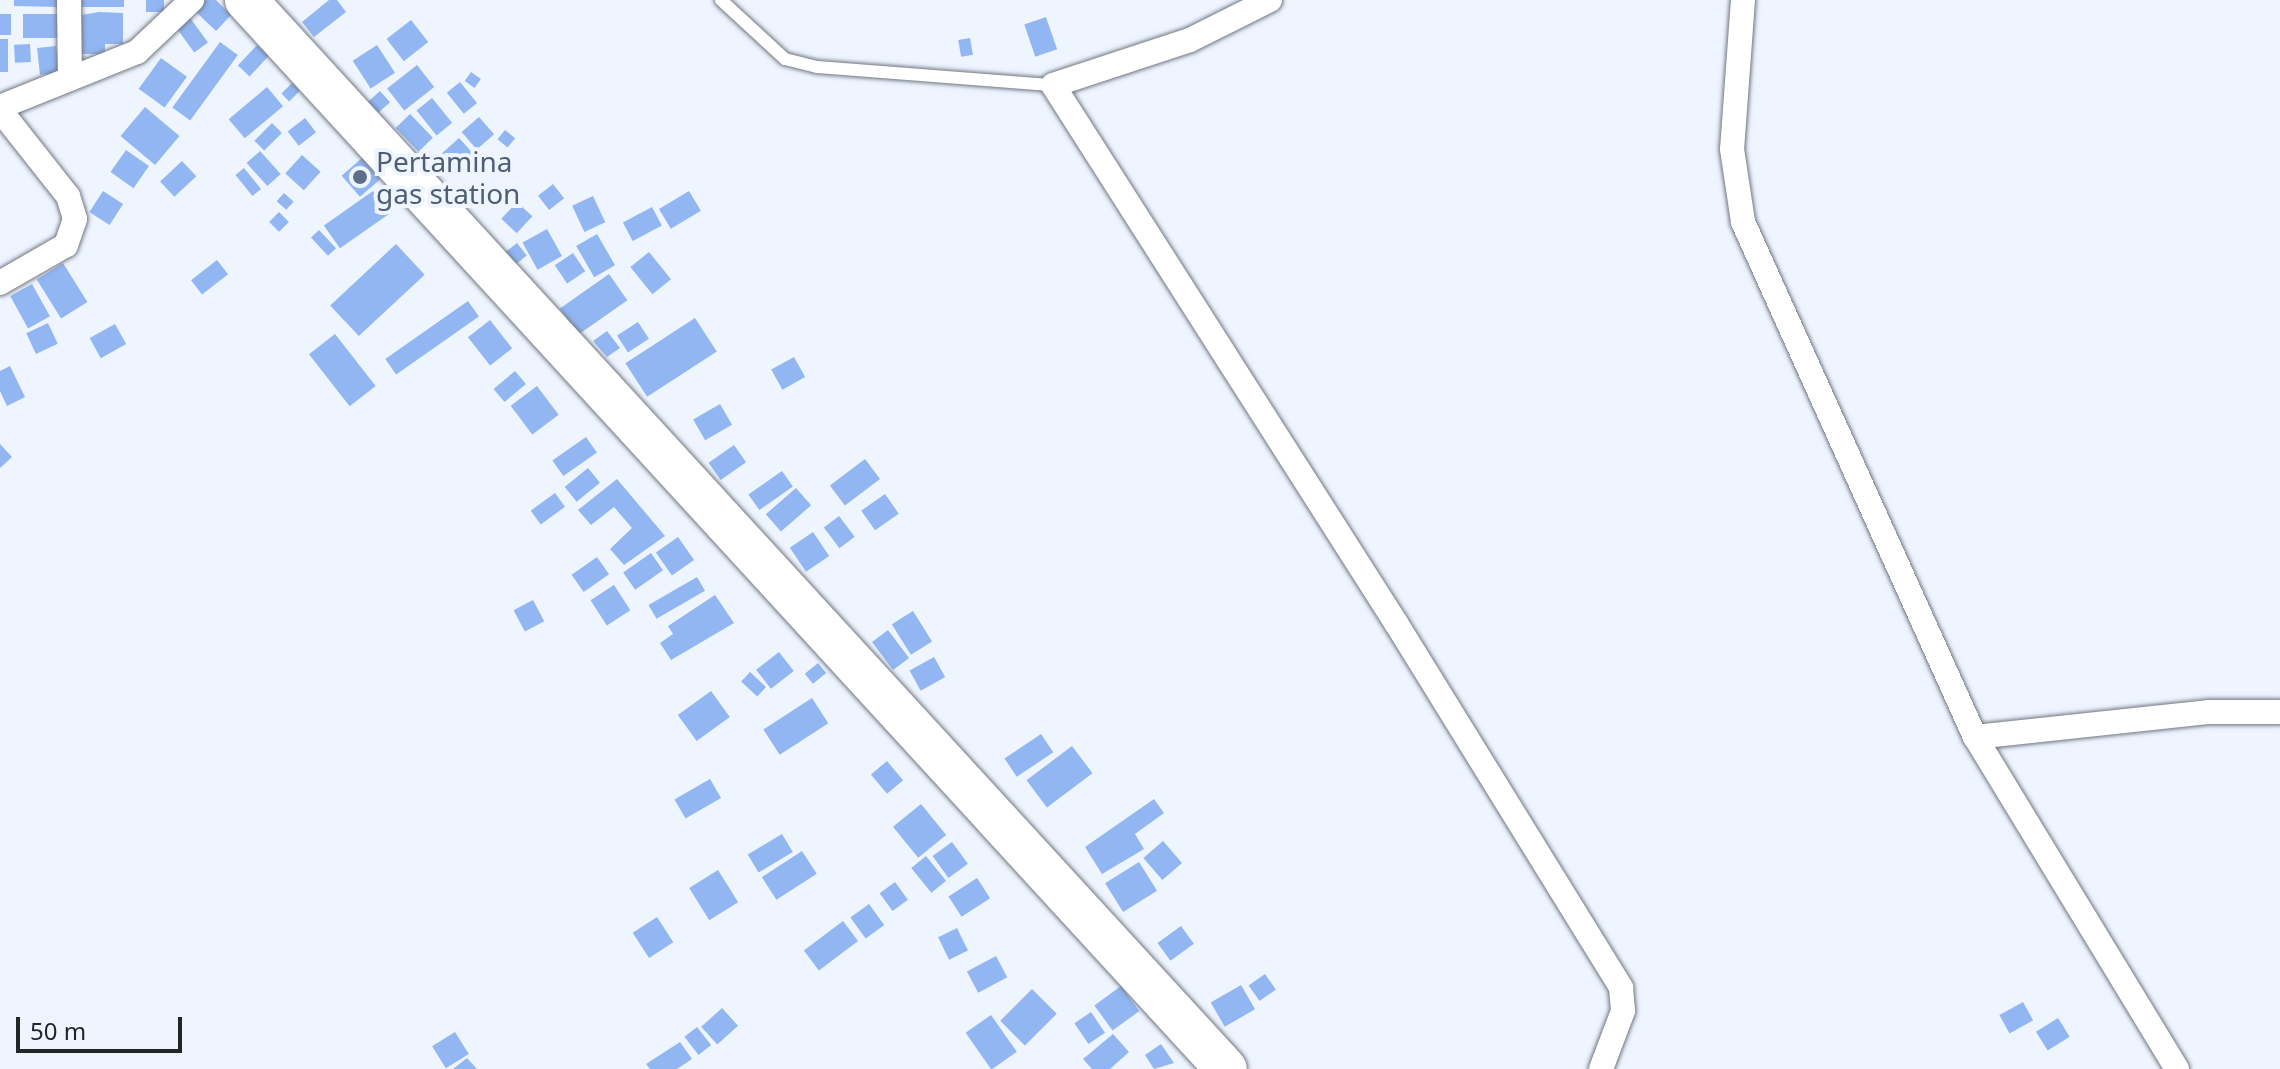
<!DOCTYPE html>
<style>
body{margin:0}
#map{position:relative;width:2280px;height:1069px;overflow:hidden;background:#eef5ff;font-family:"Noto Sans",sans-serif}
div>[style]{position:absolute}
.building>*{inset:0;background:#92b6f2;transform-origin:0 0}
.roads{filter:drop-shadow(0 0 2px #717780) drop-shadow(0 0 2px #717780)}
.service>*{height:12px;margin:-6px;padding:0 6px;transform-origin:6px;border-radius:6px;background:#fff}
.minor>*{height:24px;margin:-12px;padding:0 12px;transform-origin:12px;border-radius:12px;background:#fff}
.trunk>*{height:42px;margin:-21px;padding:0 21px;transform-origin:21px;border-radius:21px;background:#fff}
.dots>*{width:22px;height:22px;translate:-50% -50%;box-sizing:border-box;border:4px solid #eef5ff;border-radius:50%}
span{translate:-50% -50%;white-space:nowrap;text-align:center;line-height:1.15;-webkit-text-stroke:8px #eef5ff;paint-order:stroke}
.service-label{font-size:28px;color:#4e5e75}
.left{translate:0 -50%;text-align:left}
.scale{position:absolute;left:16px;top:1017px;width:166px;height:36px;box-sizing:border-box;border:4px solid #232629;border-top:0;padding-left:10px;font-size:24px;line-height:28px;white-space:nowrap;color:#232629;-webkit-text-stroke:6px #eef5ff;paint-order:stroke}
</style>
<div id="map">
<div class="building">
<i style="clip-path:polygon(14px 0,58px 0,58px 7px,14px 6px)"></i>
<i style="left:82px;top:0;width:42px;height:7px"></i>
<i style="left:146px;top:0;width:18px;height:12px"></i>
<i style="clip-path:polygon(205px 0,216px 0,231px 15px,216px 31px,195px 11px)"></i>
<i style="clip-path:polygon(329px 0,337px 0,346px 12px,314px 37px,302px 22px)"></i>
<i style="clip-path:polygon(99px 12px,123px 13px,123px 44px,105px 44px,105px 54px,75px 54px,75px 16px)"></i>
<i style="left:0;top:14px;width:11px;height:21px"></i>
<i style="left:23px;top:14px;width:35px;height:24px"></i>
<i style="left:188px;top:15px;width:34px;height:17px;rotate:54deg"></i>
<i style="left:1046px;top:17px;width:34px;height:23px;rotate:71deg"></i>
<i style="left:411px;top:20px;width:28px;height:31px;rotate:52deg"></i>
<i style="left:970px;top:38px;width:17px;height:12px;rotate:80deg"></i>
<i style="left:0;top:39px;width:8px;height:33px"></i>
<i style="left:220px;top:42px;width:22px;height:81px;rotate:36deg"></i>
<i style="left:30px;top:44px;width:18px;height:16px;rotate:87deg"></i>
<i style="left:257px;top:45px;width:16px;height:28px;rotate:43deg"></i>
<i style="left:377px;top:45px;width:33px;height:29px;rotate:57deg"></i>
<i style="left:56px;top:46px;width:27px;height:19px;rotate:84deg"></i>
<i style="left:161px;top:58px;width:32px;height:38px;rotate:36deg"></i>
<i style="left:417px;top:65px;width:28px;height:38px;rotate:52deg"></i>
<i style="left:471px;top:72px;width:12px;height:11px;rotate:35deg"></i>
<i style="left:460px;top:82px;width:27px;height:17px;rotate:51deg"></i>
<i style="left:292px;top:83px;width:11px;height:15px;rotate:45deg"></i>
<i style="left:267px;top:87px;width:25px;height:50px;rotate:50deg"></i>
<i style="left:380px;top:91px;width:15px;height:16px;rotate:48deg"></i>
<i style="left:432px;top:98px;width:32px;height:20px;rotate:51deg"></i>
<i style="left:145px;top:107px;width:45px;height:38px;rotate:40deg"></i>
<i style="left:410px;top:114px;width:33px;height:20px;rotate:46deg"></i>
<i style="left:479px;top:117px;width:23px;height:23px;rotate:49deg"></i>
<i style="left:305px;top:118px;width:18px;height:22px;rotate:52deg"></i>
<i style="left:272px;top:123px;width:14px;height:25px;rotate:45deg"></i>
<i style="left:505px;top:130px;width:13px;height:12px;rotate:39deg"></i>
<i style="left:459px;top:138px;width:27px;height:25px;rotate:48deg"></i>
<i style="left:126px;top:150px;width:28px;height:27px;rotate:35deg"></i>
<i style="left:260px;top:151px;width:31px;height:18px;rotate:48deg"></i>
<i style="left:302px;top:155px;width:25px;height:25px;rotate:42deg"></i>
<i style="left:362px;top:158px;width:28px;height:27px;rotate:49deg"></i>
<i style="left:182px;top:161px;width:21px;height:30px;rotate:47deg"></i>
<i style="left:244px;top:168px;width:27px;height:11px;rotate:51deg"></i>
<i style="left:553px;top:184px;width:18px;height:19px;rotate:52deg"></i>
<i style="left:103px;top:191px;width:24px;height:25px;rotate:33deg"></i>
<i style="left:373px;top:191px;width:28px;height:60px;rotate:55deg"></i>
<i style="left:689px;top:191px;width:23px;height:35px;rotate:59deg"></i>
<i style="left:284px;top:193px;width:13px;height:11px;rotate:42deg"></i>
<i style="left:593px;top:196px;width:29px;height:23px;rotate:65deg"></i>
<i style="left:517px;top:202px;width:21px;height:23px;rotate:43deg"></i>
<i style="left:652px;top:207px;width:21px;height:33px;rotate:62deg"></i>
<i style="left:279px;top:212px;width:14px;height:14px;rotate:45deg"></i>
<i style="left:547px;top:229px;width:31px;height:28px;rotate:61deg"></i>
<i style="left:319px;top:230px;width:25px;height:11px;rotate:47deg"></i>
<i style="left:597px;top:234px;width:36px;height:24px;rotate:60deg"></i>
<i style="left:517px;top:243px;width:16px;height:16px;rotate:52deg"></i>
<i style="left:396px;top:244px;width:42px;height:90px;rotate:47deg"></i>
<i style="left:649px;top:252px;width:35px;height:24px;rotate:51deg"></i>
<i style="left:573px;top:253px;width:22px;height:22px;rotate:56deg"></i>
<i style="left:217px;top:260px;width:18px;height:33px;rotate:52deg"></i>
<i style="left:63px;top:263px;width:46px;height:31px;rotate:58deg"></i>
<i style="left:609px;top:274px;width:32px;height:60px;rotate:55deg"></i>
<i style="left:32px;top:284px;width:37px;height:25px;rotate:61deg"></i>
<i style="left:468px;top:301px;width:19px;height:101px;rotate:55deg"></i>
<i style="left:695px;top:318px;width:40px;height:83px;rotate:57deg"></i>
<i style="left:490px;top:320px;width:36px;height:28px;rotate:52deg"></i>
<i style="left:638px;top:322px;width:20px;height:25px;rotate:57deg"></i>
<i style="left:48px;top:323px;width:23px;height:24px;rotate:65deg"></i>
<i style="left:115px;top:324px;width:23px;height:29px;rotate:61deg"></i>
<i style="clip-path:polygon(607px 331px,620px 348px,607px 357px,593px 341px)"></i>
<i style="left:335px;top:334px;width:66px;height:33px;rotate:52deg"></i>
<i style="left:794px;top:357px;width:23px;height:26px;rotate:61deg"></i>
<i style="clip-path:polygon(10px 366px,25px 397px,7px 406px,0 391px,0 371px)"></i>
<i style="left:515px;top:371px;width:17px;height:28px;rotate:50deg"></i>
<i style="left:537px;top:386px;width:36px;height:33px;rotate:53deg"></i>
<i style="left:720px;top:404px;width:24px;height:31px;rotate:60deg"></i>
<i style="left:586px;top:437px;width:19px;height:41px;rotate:55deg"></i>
<i style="clip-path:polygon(0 444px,12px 457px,0 468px)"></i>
<i style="left:734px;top:445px;width:21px;height:31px;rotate:55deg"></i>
<i style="left:865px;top:459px;width:25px;height:44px;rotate:53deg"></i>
<i style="left:588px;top:468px;width:19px;height:30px;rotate:51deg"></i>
<i style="left:782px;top:471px;width:19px;height:41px;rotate:55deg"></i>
<i style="clip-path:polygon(617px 479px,665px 536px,624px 565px,610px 549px,632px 528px,614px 507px,591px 525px,578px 510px)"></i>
<i style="left:796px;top:488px;width:23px;height:40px;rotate:49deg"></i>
<i style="left:555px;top:493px;width:17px;height:30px;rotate:54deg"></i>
<i style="left:885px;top:494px;width:24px;height:29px;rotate:55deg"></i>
<i style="left:839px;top:516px;width:26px;height:19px;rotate:53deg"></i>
<i style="left:813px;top:532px;width:29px;height:28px;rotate:56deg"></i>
<i style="left:678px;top:537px;width:28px;height:27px;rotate:55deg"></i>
<i style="left:651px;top:553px;width:21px;height:34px;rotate:55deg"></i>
<i style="left:597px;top:557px;width:21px;height:31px;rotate:55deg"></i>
<i style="left:697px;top:577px;width:16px;height:56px;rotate:60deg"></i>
<i style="left:614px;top:585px;width:30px;height:28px;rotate:57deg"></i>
<i style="clip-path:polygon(715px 595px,734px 623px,671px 660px,660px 643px,673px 634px,668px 626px)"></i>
<i style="left:533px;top:600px;width:24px;height:22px;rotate:62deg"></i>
<i style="left:913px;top:611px;width:36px;height:25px;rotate:58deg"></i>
<i style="left:888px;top:630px;width:35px;height:20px;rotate:53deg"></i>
<i style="left:779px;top:652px;width:24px;height:29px;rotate:52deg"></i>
<i style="left:934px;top:657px;width:23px;height:28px;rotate:61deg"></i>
<i style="left:818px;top:663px;width:13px;height:17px;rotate:51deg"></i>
<i style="left:750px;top:672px;width:22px;height:13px;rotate:43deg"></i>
<i style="left:711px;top:691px;width:32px;height:41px;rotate:54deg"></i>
<i style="left:812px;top:698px;width:30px;height:58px;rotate:57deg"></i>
<i style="left:1041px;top:734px;width:22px;height:44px;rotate:56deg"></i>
<i style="left:1072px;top:746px;width:34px;height:57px;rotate:53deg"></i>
<i style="left:887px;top:761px;width:25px;height:21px;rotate:50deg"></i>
<i style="left:710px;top:779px;width:22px;height:41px;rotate:60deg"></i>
<i style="clip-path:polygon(1154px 799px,1164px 813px,1135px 834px,1144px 849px,1102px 874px,1085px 847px)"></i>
<i style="left:921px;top:804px;width:40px;height:36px;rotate:51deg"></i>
<i style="left:782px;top:834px;width:21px;height:40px;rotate:59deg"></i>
<i style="left:1163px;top:841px;width:29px;height:26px;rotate:49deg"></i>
<i style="left:952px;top:842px;width:27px;height:24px;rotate:54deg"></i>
<i style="left:802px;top:851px;width:27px;height:48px;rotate:57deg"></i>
<i style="left:926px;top:856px;width:32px;height:19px;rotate:51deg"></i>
<i style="left:1139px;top:862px;width:34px;height:40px;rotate:58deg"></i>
<i style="left:718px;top:870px;width:38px;height:34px;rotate:58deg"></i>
<i style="left:977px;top:878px;width:24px;height:34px;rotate:57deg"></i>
<i style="left:895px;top:882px;width:22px;height:19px;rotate:54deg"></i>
<i style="left:869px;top:904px;width:26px;height:23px;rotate:54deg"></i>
<i style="left:657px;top:917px;width:30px;height:29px;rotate:57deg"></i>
<i style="left:843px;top:921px;width:25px;height:49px;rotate:53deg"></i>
<i style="left:1181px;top:926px;width:22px;height:29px;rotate:54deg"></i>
<i style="left:957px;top:928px;width:25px;height:21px;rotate:64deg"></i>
<i style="left:996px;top:956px;width:24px;height:33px;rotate:62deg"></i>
<i style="left:1265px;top:974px;width:19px;height:20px;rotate:55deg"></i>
<i style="left:1241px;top:985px;width:28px;height:35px;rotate:60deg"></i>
<i style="left:1121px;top:986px;width:31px;height:33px;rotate:54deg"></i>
<i style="left:1032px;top:989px;width:35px;height:45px;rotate:45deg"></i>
<i style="left:2023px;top:1002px;width:21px;height:27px;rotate:61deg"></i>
<i style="left:722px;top:1008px;width:24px;height:28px;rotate:48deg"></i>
<i style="left:1091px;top:1012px;width:25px;height:20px;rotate:56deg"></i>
<i style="left:991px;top:1015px;width:45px;height:31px;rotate:55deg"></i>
<i style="left:2058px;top:1018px;width:22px;height:26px;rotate:58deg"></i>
<i style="left:697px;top:1027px;width:23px;height:16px;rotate:52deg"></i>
<i style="left:455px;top:1032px;width:26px;height:27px;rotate:58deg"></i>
<i style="clip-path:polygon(1113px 1034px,1129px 1052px,1110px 1069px,1092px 1069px,1083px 1059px)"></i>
<i style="clip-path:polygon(680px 1042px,692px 1059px,677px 1069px,650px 1069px,646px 1064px)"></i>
<i style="clip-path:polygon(1161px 1044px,1174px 1063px,1154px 1069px,1145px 1055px)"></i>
<i style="clip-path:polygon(467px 1058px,477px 1069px,453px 1069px)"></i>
</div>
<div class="roads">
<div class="service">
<i style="left:721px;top:0;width:87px;rotate:42.7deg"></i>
<i style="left:785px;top:59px;width:33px;rotate:14deg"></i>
<i style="left:817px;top:67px;width:237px;rotate:4.4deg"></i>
</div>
<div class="minor">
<i style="left:69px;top:0;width:77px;rotate:89.3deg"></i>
<i style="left:1270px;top:0;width:89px;rotate:153.4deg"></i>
<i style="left:1190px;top:40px;width:144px;rotate:161.8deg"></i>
<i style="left:1053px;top:85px;width:638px;rotate:57.48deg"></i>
<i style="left:1396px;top:623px;width:429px;rotate:58.3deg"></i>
<i style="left:1621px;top:988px;width:23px;rotate:85deg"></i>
<i style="left:1623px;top:1011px;width:62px;rotate:110.8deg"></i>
<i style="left:1743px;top:0;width:149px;rotate:94.2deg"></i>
<i style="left:1732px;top:149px;width:74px;rotate:81.4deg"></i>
<i style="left:1743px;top:222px;width:565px;rotate:65.75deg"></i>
<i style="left:0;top:107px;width:148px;rotate:-21.9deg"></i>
<i style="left:137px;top:52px;width:76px;rotate:-43.4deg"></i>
<i style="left:0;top:110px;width:110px;rotate:51.7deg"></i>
<i style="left:68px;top:196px;width:24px;rotate:73deg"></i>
<i style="left:75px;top:219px;width:28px;rotate:109deg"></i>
<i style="left:66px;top:245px;width:76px;rotate:150.1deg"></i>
<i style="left:2177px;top:1069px;width:389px;rotate:-121.3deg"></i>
<i style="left:1975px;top:737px;width:234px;rotate:-6.1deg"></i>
<i style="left:2208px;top:712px;width:72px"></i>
</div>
<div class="trunk">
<i style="left:246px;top:0;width:1450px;rotate:47.49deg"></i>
</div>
</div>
<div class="dots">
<i style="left:360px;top:177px;background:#5c6f8a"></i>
</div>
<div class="service-label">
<span class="left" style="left:376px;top:177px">Pertamina<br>gas station</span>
</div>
<div class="scale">50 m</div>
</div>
